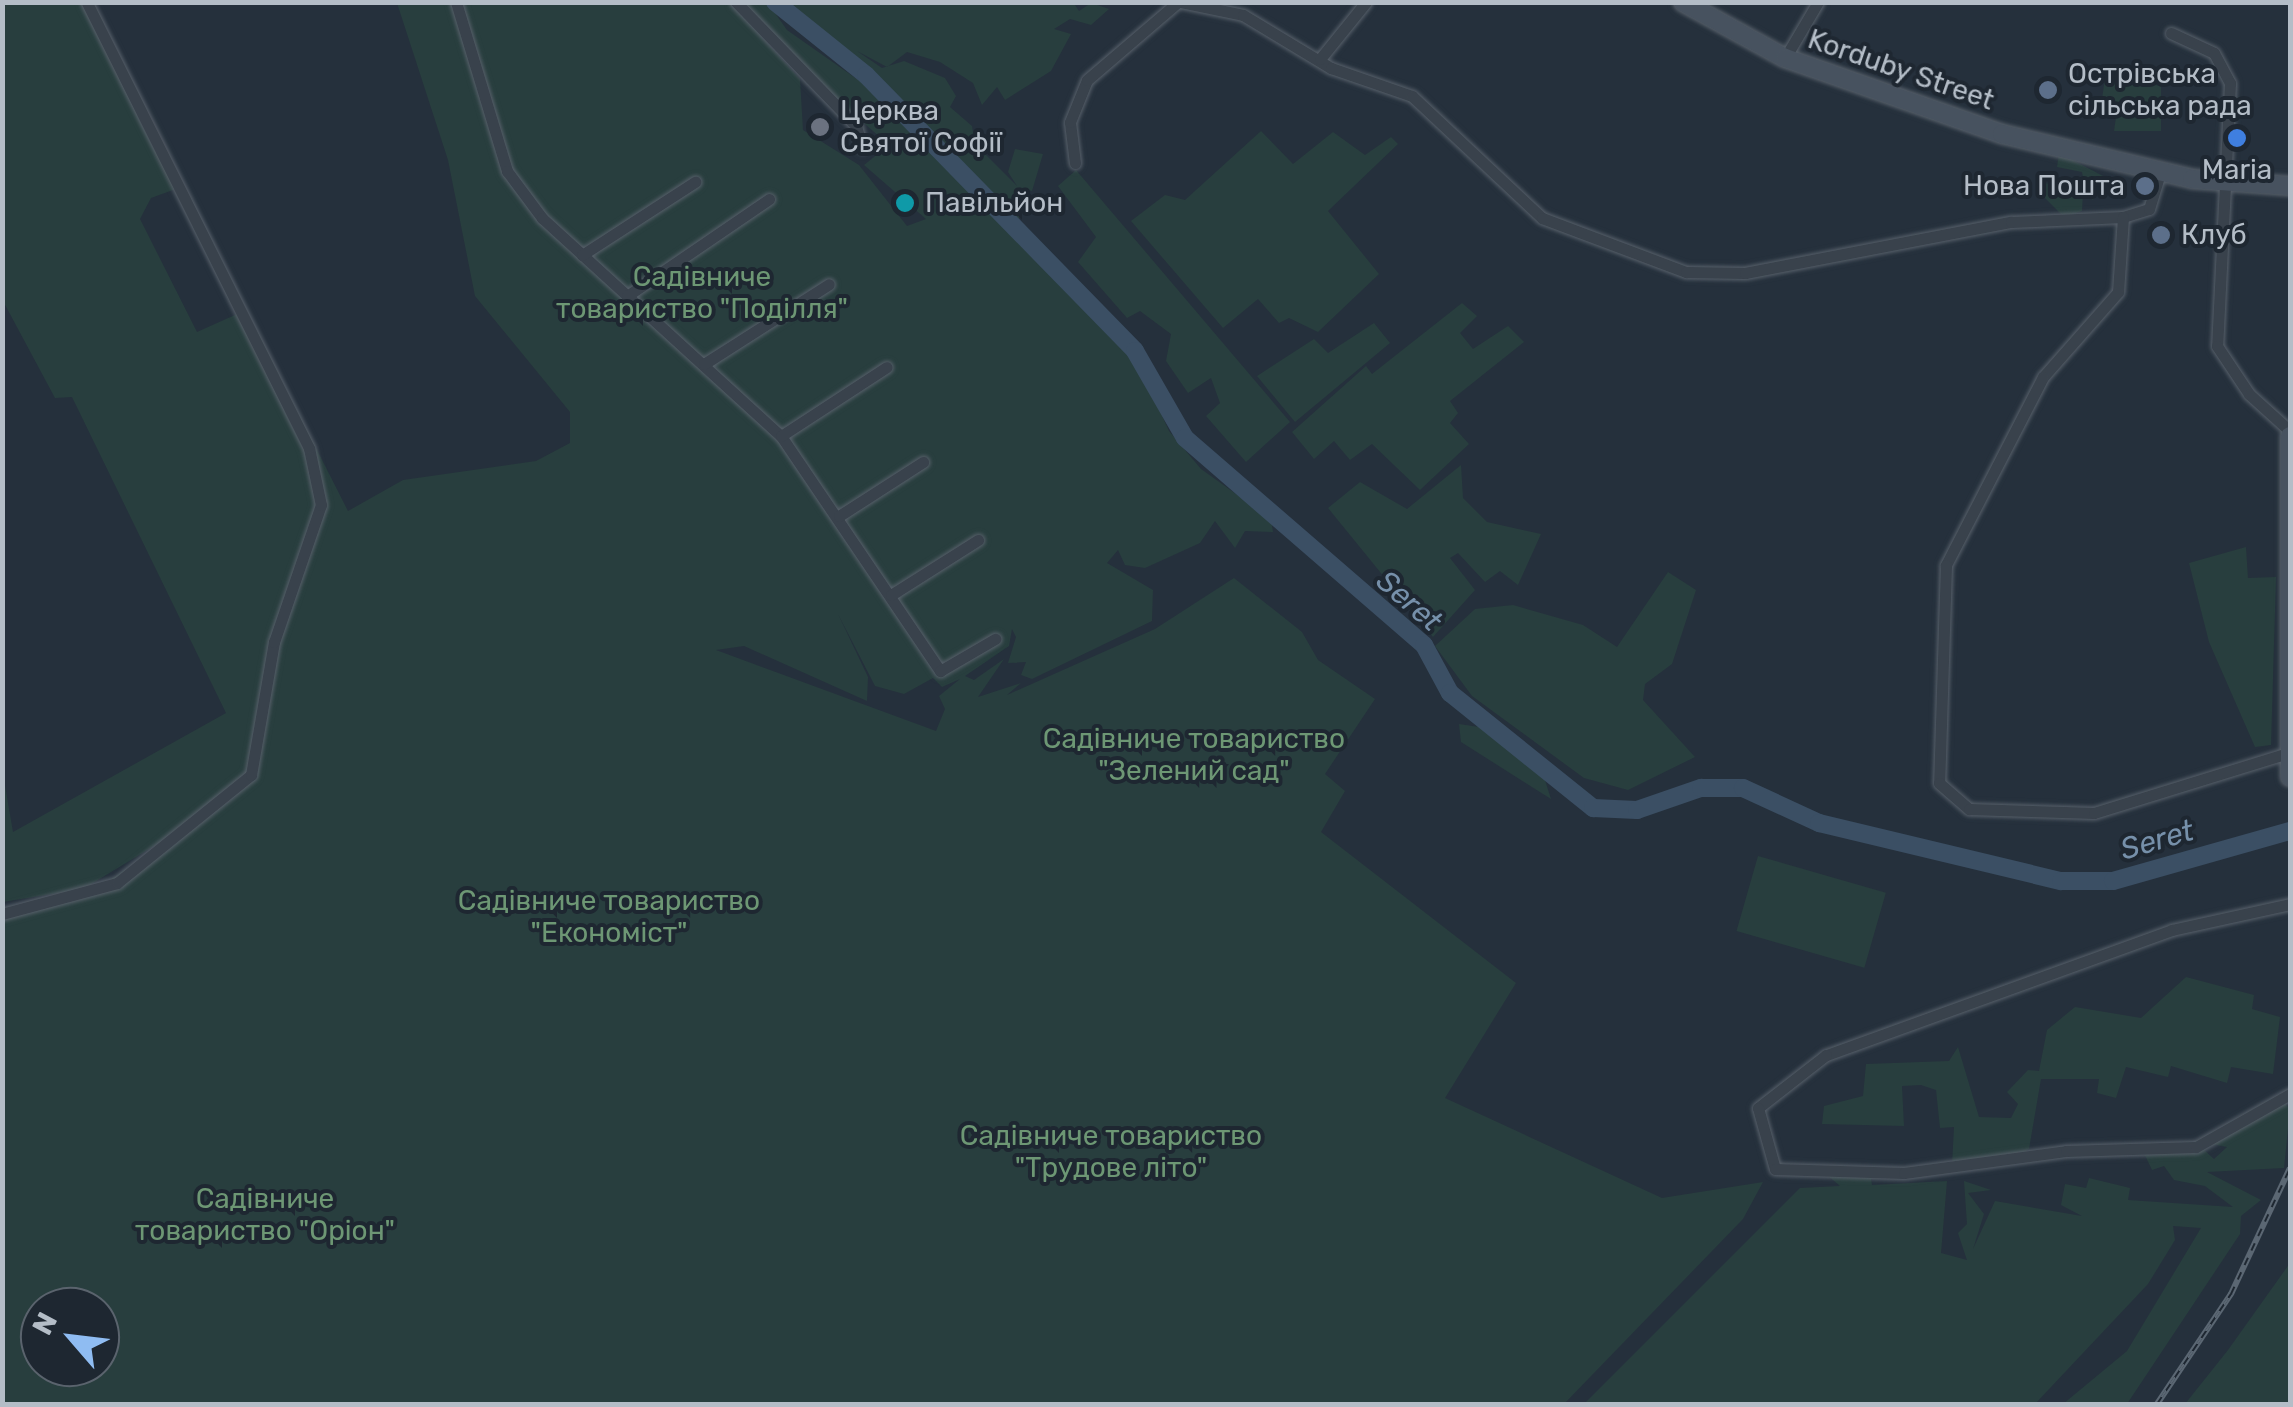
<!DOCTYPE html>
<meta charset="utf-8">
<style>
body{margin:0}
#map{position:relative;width:2293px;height:1407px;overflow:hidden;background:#25303c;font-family:Rubik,sans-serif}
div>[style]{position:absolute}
.green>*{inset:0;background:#283e3e;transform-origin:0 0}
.river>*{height:18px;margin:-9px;padding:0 9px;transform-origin:9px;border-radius:9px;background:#3b4f64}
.roads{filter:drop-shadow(0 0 2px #57606a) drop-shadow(0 0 2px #57606a)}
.street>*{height:11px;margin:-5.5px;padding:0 5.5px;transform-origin:5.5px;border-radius:5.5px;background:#39424c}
.secondary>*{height:18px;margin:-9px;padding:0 9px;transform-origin:9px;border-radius:9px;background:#47525f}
.rail>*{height:6px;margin-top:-3px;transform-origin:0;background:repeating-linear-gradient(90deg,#1e2731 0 8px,#5b6773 0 16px);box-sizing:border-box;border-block:2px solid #5b6773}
.dots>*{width:28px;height:28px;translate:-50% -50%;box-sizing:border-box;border:5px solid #1e2731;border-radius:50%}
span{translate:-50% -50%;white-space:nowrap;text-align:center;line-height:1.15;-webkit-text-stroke:8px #1e2731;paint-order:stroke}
.street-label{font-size:28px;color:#b4bdc7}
.poi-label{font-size:28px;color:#b4bdc7}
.left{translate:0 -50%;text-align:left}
.right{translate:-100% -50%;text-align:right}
.park-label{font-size:28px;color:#6d9774}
.water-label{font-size:30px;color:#7690aa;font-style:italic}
.frame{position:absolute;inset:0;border:5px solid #b4bdc7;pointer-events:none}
.north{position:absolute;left:20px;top:1287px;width:100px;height:100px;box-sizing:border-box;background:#1e2731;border:2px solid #5a636d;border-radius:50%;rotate:298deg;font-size:28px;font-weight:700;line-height:40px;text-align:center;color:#b4bdc7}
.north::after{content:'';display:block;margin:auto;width:35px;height:45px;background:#8fbcf2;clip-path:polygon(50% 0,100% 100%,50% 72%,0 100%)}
</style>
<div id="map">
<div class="green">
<i style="clip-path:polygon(evenodd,1073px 2px,1079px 11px,1091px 3px,1109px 9px,1091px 25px,1070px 19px,1054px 29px,1071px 34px,1051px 71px,1005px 100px,997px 87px,982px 105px,973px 83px,940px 62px,907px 52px,887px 67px,857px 51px,882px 68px,904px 61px,945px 78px,956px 96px,950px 107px,972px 126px,975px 144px,1017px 186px,1008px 172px,1015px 149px,1043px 154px,1032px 191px,1019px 187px,1028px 195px,1017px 223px,1004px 222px,987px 195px,945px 164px,1137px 361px,1169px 431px,1201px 469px,1271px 519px,1273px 532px,1245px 531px,1235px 548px,1215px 521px,1200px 543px,1145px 568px,1125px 565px,1118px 550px,1107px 563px,1153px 590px,1152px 621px,1032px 679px,1021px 675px,1026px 662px,1008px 663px,1016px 637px,1012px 629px,1009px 646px,965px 676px,974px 680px,1004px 659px,978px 697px,1021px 683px,1007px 695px,1155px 629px,1234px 578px,1302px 632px,1318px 660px,1375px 699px,1325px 774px,1345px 791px,1321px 832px,1516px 983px,1445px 1098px,1662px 1198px,1763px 1182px,1743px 1219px,1564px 1404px,3px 1404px,3px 911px,79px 900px,240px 794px,83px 889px,3px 902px,2px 768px,13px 832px,226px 713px,72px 397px,55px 398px,3px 301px,3px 3px,91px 3px,184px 186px,151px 198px,140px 219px,197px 332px,246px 310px,348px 511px,403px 480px,536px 461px,570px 443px,570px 412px,475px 296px,448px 160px,397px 3px,731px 3px,800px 79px,803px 130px,859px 165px,907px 226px,926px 219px,864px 165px,889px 145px,773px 44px,741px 3px,768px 3px,787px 30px,891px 103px,942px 161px,867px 73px,842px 64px,774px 3px,1073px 2px,838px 614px,875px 686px,904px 694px,933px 678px,942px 687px,960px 679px,939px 696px,945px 709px,936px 731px,716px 650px,744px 646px,867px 701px,868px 677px,838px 614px,1073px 2px,40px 1307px,100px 1307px,100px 1367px,40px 1367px,40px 1307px)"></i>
<i style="clip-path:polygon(2107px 64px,2161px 87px,2161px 131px,2114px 131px,2118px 103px,2102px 99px)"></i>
<i style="clip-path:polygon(1261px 131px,1293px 164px,1333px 132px,1365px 155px,1391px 137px,1398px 144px,1328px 211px,1379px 274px,1318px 332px,1289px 318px,1279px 323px,1258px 299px,1223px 328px,1131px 221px,1165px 195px,1185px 200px)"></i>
<i style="clip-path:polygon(2059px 153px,2105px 177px,2093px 200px,2083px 193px,2082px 211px,2064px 217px,2045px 198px,2045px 183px,2078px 191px,2084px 183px,2082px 172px,2057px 167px)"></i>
<i style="clip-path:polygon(1076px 170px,1290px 422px,1246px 462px,1206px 416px,1220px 403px,1211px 378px,1188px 393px,1166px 361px,1171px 334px,1140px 311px,1127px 318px,1078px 262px,1096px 237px,1058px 186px)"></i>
<i style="clip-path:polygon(1462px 303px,1477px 316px,1460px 333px,1473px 349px,1508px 326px,1524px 342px,1450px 401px,1458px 413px,1450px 423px,1469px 444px,1420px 490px,1372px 444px,1350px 460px,1334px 441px,1314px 459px,1292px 432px,1366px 366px,1372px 374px)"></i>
<i style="clip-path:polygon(1374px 323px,1390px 343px,1295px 422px,1257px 376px,1314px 339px,1328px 353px)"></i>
<i style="clip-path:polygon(1461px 465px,1463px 498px,1487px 522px,1541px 534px,1518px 585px,1500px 571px,1485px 582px,1458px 553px,1450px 558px,1475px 590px,1433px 637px,1328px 508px,1360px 482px,1407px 509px)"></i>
<i style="clip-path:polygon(2246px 547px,2248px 578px,2276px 577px,2271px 745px,2255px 747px,2209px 642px,2189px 563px)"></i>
<i style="clip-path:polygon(1668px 572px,1696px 590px,1672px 664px,1645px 684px,1643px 700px,1695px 757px,1628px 790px,1584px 778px,1472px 696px,1435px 646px,1475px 609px,1513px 605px,1583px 625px,1617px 647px)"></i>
<i style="clip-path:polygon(1459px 724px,1479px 727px,1544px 777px,1551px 799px,1461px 742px)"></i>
<i style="left:1758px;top:856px;width:133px;height:78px;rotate:16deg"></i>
<i style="clip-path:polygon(2186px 977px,2254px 995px,2252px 1009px,2280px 1017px,2273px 1074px,2231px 1067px,2227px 1083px,2171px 1066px,2168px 1077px,2126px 1067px,2116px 1098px,2097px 1093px,2099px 1079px,2041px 1079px,2029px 1149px,2010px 1161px,1952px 1165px,1954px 1127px,1940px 1128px,1936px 1090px,1921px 1085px,1902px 1086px,1904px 1126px,1822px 1124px,1824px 1106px,1863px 1096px,1866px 1064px,1949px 1061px,1958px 1047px,1979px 1117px,2011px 1118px,2018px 1104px,2007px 1092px,2028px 1070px,2039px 1071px,2047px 1030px,2075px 1007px,2141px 1018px)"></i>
<i style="clip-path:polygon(2283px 1102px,2290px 1109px,2284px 1168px,2207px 1172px,2261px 1200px,2241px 1216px,2240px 1234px,2127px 1404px,2063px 1404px,2127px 1351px,2201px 1228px,2173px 1226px,2175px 1240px,2148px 1284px,2035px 1404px,1584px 1404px,1800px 1188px,1840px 1186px,1826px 1174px,1870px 1173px,1872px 1185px,1947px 1181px,1941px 1253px,1967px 1260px,1958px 1233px,1967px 1224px,1964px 1181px,1991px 1190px,1968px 1193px,1984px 1214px,1973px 1249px,1995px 1201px,2082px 1216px,2061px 1205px,2065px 1184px,2086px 1188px,2089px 1178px,2130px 1188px,2128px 1200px,2233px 1207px,2205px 1186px,2174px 1180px,2164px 1166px,2152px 1170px,2143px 1151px,2203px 1149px,2214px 1159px,2227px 1147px,2212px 1144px)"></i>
<i style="clip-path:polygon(2290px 1263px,2290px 1404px,2185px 1404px,2228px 1350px)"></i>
</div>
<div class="river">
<i style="left:775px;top:2px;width:117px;rotate:38.7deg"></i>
<i style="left:866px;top:75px;width:385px;rotate:45.7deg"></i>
<i style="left:1135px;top:351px;width:100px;rotate:60.1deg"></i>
<i style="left:1185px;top:438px;width:316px;rotate:40.9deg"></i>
<i style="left:1424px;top:645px;width:55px;rotate:61.6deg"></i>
<i style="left:1450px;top:693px;width:184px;rotate:38.8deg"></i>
<i style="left:1593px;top:808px;width:44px;rotate:2.6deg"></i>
<i style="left:1637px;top:810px;width:68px;rotate:-19deg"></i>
<i style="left:1701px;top:788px;width:42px"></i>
<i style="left:1743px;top:788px;width:84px;rotate:24.7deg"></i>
<i style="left:1819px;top:823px;width:249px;rotate:13.5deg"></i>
<i style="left:2061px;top:881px;width:52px"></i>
<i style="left:2113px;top:881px;width:184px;rotate:-15.8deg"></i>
</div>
<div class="roads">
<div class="street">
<i style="left:456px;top:2px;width:177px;rotate:73.2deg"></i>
<i style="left:507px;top:171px;width:59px;rotate:53.3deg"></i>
<i style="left:542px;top:218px;width:323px;rotate:42.4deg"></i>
<i style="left:781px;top:436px;width:284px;rotate:55.9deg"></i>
<i style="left:940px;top:671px;width:64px;rotate:-30.2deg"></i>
<i style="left:736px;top:2px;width:173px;rotate:45.9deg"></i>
<i style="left:856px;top:126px;width:22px;rotate:74deg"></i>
<i style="left:1181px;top:2px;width:63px;rotate:11.8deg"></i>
<i style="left:1243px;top:15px;width:103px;rotate:31.1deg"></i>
<i style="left:1331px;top:68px;width:86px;rotate:19.1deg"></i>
<i style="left:1412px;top:96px;width:178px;rotate:43.2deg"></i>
<i style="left:1542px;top:218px;width:154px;rotate:20.6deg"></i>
<i style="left:1686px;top:272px;width:59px;rotate:1deg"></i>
<i style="left:1745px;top:273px;width:271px;rotate:-10.9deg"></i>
<i style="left:2011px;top:222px;width:112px;rotate:-2.6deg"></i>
<i style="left:2123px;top:217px;width:27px;rotate:-17deg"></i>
<i style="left:2149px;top:209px;width:39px;rotate:-73deg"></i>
<i style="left:2171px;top:33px;width:47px;rotate:24.9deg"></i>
<i style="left:2214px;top:53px;width:34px;rotate:62deg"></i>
<i style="left:2230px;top:83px;width:263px;rotate:92.8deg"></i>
<i style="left:2217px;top:346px;width:58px;rotate:56.3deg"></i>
<i style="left:2249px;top:394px;width:55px;rotate:42.1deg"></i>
<i style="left:1785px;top:58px;width:65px;rotate:-59.5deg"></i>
<i style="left:1320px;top:59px;width:73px;rotate:-51.1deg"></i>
<i style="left:1075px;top:163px;width:41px;rotate:-97deg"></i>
<i style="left:1070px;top:122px;width:45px;rotate:-68deg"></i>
<i style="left:1087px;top:80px;width:120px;rotate:-40.6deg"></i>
<i style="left:2123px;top:217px;width:75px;rotate:93.8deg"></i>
<i style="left:2118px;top:292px;width:113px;rotate:131.4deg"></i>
<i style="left:2043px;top:377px;width:212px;rotate:117.3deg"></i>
<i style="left:1946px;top:565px;width:218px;rotate:91.8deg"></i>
<i style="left:1939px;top:783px;width:40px;rotate:41deg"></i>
<i style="left:1969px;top:809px;width:125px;rotate:1.8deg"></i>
<i style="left:2094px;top:813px;width:203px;rotate:-17.2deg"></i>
<i style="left:582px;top:255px;width:135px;rotate:-32.9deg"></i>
<i style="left:627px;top:296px;width:172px;rotate:-34.3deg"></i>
<i style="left:704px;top:364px;width:148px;rotate:-32.6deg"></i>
<i style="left:781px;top:436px;width:126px;rotate:-33.1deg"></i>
<i style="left:839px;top:516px;width:100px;rotate:-32.7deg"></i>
<i style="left:891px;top:595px;width:103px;rotate:-32.3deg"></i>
<i style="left:2290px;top:904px;width:121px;rotate:167.6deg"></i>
<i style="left:2172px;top:930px;width:368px;rotate:160.1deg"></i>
<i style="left:1826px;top:1055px;width:86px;rotate:142.1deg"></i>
<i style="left:1758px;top:1108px;width:63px;rotate:74.4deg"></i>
<i style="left:1775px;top:1169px;width:129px;rotate:1.8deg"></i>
<i style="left:1904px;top:1173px;width:163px;rotate:-7.7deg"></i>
<i style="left:2066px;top:1151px;width:130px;rotate:-1.8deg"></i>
<i style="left:2196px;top:1147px;width:108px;rotate:-29.4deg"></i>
<i style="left:2px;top:914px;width:119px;rotate:-15.1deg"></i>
<i style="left:117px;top:883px;width:172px;rotate:-38.9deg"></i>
<i style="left:251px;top:775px;width:135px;rotate:-80.2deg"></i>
<i style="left:274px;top:642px;width:145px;rotate:-71.1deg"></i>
<i style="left:321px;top:505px;width:58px;rotate:-101.9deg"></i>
<i style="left:309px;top:448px;width:498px;rotate:-116.5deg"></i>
</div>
<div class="secondary">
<i style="left:1683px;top:2px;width:116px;rotate:28.8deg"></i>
<i style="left:1785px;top:58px;width:230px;rotate:19.3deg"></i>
<i style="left:2002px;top:134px;width:195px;rotate:13.3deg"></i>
<i style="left:2192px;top:179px;width:98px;rotate:4.1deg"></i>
<i style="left:2290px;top:436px;width:341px;rotate:90deg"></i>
</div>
</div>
<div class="rail">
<i style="left:2157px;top:1404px;width:133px;rotate:-56.1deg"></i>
<i style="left:2231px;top:1294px;width:139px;rotate:-64.9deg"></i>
</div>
<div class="dots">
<i style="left:2048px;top:90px;background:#5c6f8a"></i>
<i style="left:820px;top:127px;background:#6b7280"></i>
<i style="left:2237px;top:138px;background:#3f7fe0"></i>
<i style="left:2145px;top:186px;background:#5c6f8a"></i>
<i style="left:905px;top:203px;background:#0f9aa8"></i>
<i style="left:2161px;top:235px;background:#5c6f8a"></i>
</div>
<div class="street-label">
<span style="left:1901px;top:70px;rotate:19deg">Korduby Street</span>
</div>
<div class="poi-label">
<span class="left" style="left:2068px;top:90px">Острівська<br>сільська рада</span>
<span class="left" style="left:840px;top:127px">Церква<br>Святої Софії</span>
<span style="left:2237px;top:170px">Maria</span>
<span class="right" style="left:2125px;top:186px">Нова Пошта</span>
<span class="left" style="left:925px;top:203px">Павільйон</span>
<span class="left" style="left:2181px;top:235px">Клуб</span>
</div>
<div class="park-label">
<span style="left:702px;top:293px">Садівниче<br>товариство "Поділля"</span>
<span style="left:1194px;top:755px">Садівниче товариство<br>"Зелений сад"</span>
<span style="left:609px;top:917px">Садівниче товариство<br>"Економіст"</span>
<span style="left:1111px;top:1152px">Садівниче товариство<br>"Трудове літо"</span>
<span style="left:265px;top:1215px">Садівниче<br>товариство "Оріон"</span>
</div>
<div class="water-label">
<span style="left:1409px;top:601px;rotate:41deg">Seret</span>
<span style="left:2157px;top:840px;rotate:-16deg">Seret</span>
</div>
<div class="frame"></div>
<div class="north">N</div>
</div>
